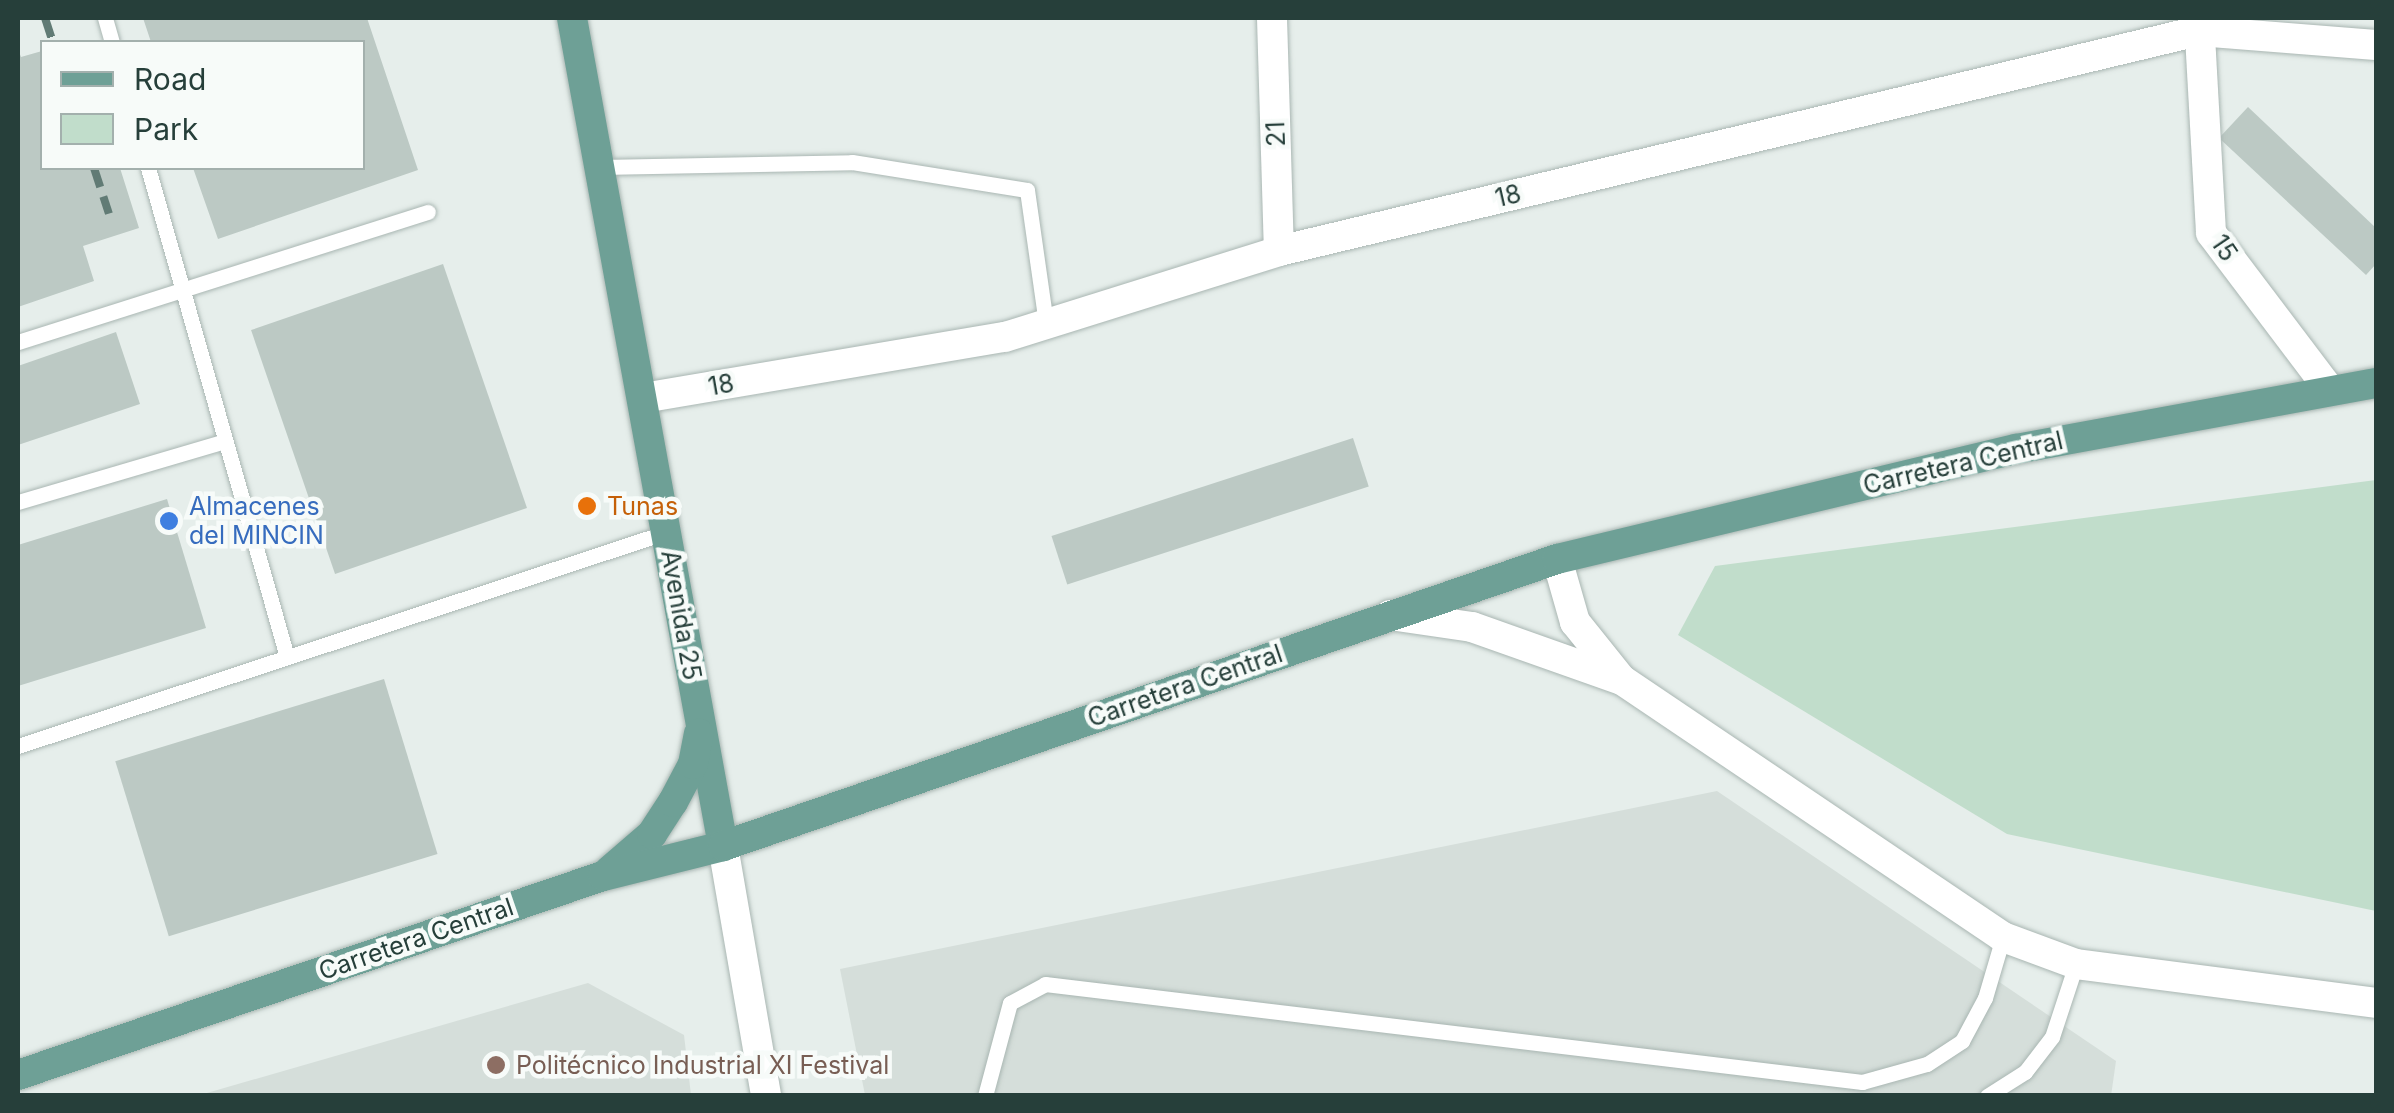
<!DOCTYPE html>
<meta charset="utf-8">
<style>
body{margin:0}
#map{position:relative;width:2394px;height:1113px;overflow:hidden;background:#e6eeeb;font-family:Inter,sans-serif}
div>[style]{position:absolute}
.built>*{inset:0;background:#d5deda}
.green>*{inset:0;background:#c1ddcb}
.building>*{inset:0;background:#bcc9c4;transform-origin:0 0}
.roads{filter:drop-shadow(0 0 2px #a9b6b2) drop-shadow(0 0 2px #a9b6b2)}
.service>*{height:15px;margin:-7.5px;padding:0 7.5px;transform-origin:7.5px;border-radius:7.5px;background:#fff}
.minor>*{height:30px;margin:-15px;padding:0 15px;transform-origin:15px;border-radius:15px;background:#fff}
.tertiary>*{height:30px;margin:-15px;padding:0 15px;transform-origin:15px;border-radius:15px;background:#fff}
.primary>*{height:30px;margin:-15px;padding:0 15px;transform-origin:15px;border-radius:15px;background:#6ea096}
.rail>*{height:8px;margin-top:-4px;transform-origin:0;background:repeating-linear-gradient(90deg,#617b75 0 20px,transparent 0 30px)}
.dots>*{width:28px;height:28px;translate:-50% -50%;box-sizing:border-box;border:5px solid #f7fbf9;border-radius:50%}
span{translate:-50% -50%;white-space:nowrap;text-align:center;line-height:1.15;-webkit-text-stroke:9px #f7fbf9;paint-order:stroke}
.street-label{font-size:25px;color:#263f3a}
.food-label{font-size:25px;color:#c56008}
.left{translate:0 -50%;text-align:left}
.shop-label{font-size:25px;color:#366cbe}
.education-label{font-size:25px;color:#785e54}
.frame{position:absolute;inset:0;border:20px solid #263f3a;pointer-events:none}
.legend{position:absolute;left:40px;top:40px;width:325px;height:130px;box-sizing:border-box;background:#f7fbf9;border:2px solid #a3b0ad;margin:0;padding:12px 18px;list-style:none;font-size:30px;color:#263f3a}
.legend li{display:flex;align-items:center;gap:20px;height:50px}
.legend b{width:50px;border:2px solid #a3b0ad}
</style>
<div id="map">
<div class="built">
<i style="clip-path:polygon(1717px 791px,2116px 1061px,2111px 1096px,865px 1095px,840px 969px)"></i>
<i style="clip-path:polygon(588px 983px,684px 1035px,691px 1095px,200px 1095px)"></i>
</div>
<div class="green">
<i style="clip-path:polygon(2376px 480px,2376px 911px,2007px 834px,1678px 635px,1715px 566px)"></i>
</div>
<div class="building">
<i style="clip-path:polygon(143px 18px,367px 18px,418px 170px,218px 239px,193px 168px,362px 168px,362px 42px,151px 42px)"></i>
<i style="clip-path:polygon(18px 49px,21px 57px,42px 51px,42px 168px,120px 168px,139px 228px,83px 246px,94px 281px,18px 307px)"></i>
<i style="clip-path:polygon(2248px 107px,2376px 228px,2376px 264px,2366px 275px,2219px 138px)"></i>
<i style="left:443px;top:264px;width:258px;height:203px;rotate:71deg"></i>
<i style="clip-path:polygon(116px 332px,140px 404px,18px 445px,18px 366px)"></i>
<i style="left:1353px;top:438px;width:51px;height:317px;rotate:72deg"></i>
<i style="clip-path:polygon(167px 499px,206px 628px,18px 686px,18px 545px)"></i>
<i style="left:384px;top:679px;width:183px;height:281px;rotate:73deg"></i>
</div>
<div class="roads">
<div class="service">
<i style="left:105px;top:18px;width:25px;rotate:74deg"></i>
<i style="left:600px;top:167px;width:252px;rotate:-1.1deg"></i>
<i style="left:852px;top:162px;width:177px;rotate:9.1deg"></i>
<i style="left:1027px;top:190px;width:135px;rotate:81.9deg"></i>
<i style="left:148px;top:168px;width:508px;rotate:74.13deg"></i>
<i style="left:18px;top:342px;width:430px;rotate:-17.6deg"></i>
<i style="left:18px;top:502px;width:216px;rotate:-16.4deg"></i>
<i style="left:18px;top:746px;width:683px;rotate:-18.25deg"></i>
<i style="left:985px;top:1096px;width:96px;rotate:-75deg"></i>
<i style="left:1010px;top:1003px;width:40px;rotate:-28deg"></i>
<i style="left:1045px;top:984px;width:823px;rotate:6.84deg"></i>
<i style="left:1862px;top:1082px;width:67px;rotate:-15.5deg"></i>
<i style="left:1927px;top:1064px;width:42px;rotate:-33.3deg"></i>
<i style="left:1962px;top:1041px;width:49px;rotate:-61.9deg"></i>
<i style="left:1985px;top:998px;width:64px;rotate:-73.6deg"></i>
<i style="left:1987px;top:1096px;width:45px;rotate:-32.3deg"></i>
<i style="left:2025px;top:1072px;width:44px;rotate:-52.4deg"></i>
<i style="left:2052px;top:1037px;width:77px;rotate:-71.8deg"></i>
</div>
<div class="minor">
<i style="left:1272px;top:18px;width:233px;rotate:88.3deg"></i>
<i style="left:2199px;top:18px;width:215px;rotate:86.8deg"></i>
<i style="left:2211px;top:233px;width:196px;rotate:52.9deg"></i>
<i style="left:643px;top:398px;width:367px;rotate:-9.6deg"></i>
<i style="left:1005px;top:337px;width:287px;rotate:-17.4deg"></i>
<i style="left:1279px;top:251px;width:945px;rotate:-13.46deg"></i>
<i style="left:2198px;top:31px;width:179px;rotate:4.5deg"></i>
<i style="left:1557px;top:559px;width:66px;rotate:74.1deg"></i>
<i style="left:1575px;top:622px;width:72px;rotate:51.2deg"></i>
<i style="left:1390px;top:615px;width:83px;rotate:8.3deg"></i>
<i style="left:1472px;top:627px;width:159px;rotate:19.5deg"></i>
<i style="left:1622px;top:680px;width:460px;rotate:34deg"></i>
<i style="left:2003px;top:937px;width:78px;rotate:20.3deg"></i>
<i style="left:2076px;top:964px;width:303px;rotate:7.4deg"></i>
</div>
<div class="tertiary">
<i style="left:723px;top:846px;width:254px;rotate:80.2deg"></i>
</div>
<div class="primary">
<i style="left:572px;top:18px;width:842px;rotate:79.66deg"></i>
<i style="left:609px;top:871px;width:57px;rotate:-40.7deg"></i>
<i style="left:652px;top:834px;width:38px;rotate:-57deg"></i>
<i style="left:673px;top:802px;width:43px;rotate:-62.2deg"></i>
<i style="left:693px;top:764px;width:31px;rotate:-79deg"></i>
<i style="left:18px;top:1075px;width:618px;rotate:-18.79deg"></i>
<i style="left:603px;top:876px;width:124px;rotate:-14deg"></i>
<i style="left:723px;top:846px;width:882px;rotate:-18.99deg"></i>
<i style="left:1557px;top:559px;width:472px;rotate:-13.5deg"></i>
<i style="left:2016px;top:449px;width:366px;rotate:-10.4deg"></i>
</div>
</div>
<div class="rail">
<i style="left:45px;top:18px;width:25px;rotate:72deg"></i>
<i style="left:94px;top:168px;width:48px;rotate:71.9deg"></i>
</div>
<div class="dots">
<i style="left:587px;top:506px;background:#e8710a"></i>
<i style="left:169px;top:521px;background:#3f7fe0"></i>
<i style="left:496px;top:1065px;background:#8d6e63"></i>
</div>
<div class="street-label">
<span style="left:1276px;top:134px;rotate:-92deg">21</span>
<span style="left:1508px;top:196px;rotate:-13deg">18</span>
<span style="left:2224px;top:248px;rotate:56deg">15</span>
<span style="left:721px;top:385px;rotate:-10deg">18</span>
<span style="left:1963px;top:463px;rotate:-13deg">Carretera Central</span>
<span style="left:681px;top:615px;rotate:80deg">Avenida 25</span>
<span style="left:1185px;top:686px;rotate:-19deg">Carretera Central</span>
<span style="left:416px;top:939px;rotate:-19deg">Carretera Central</span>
</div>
<div class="food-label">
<span class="left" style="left:607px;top:506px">Tunas</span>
</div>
<div class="shop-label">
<span class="left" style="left:189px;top:521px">Almacenes<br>del MINCIN</span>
</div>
<div class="education-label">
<span class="left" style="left:516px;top:1065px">Politécnico Industrial XI Festival</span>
</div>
<div class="frame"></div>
<ul class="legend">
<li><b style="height:12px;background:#6ea096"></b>Road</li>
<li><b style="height:28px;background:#c1ddcb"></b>Park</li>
</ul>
</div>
